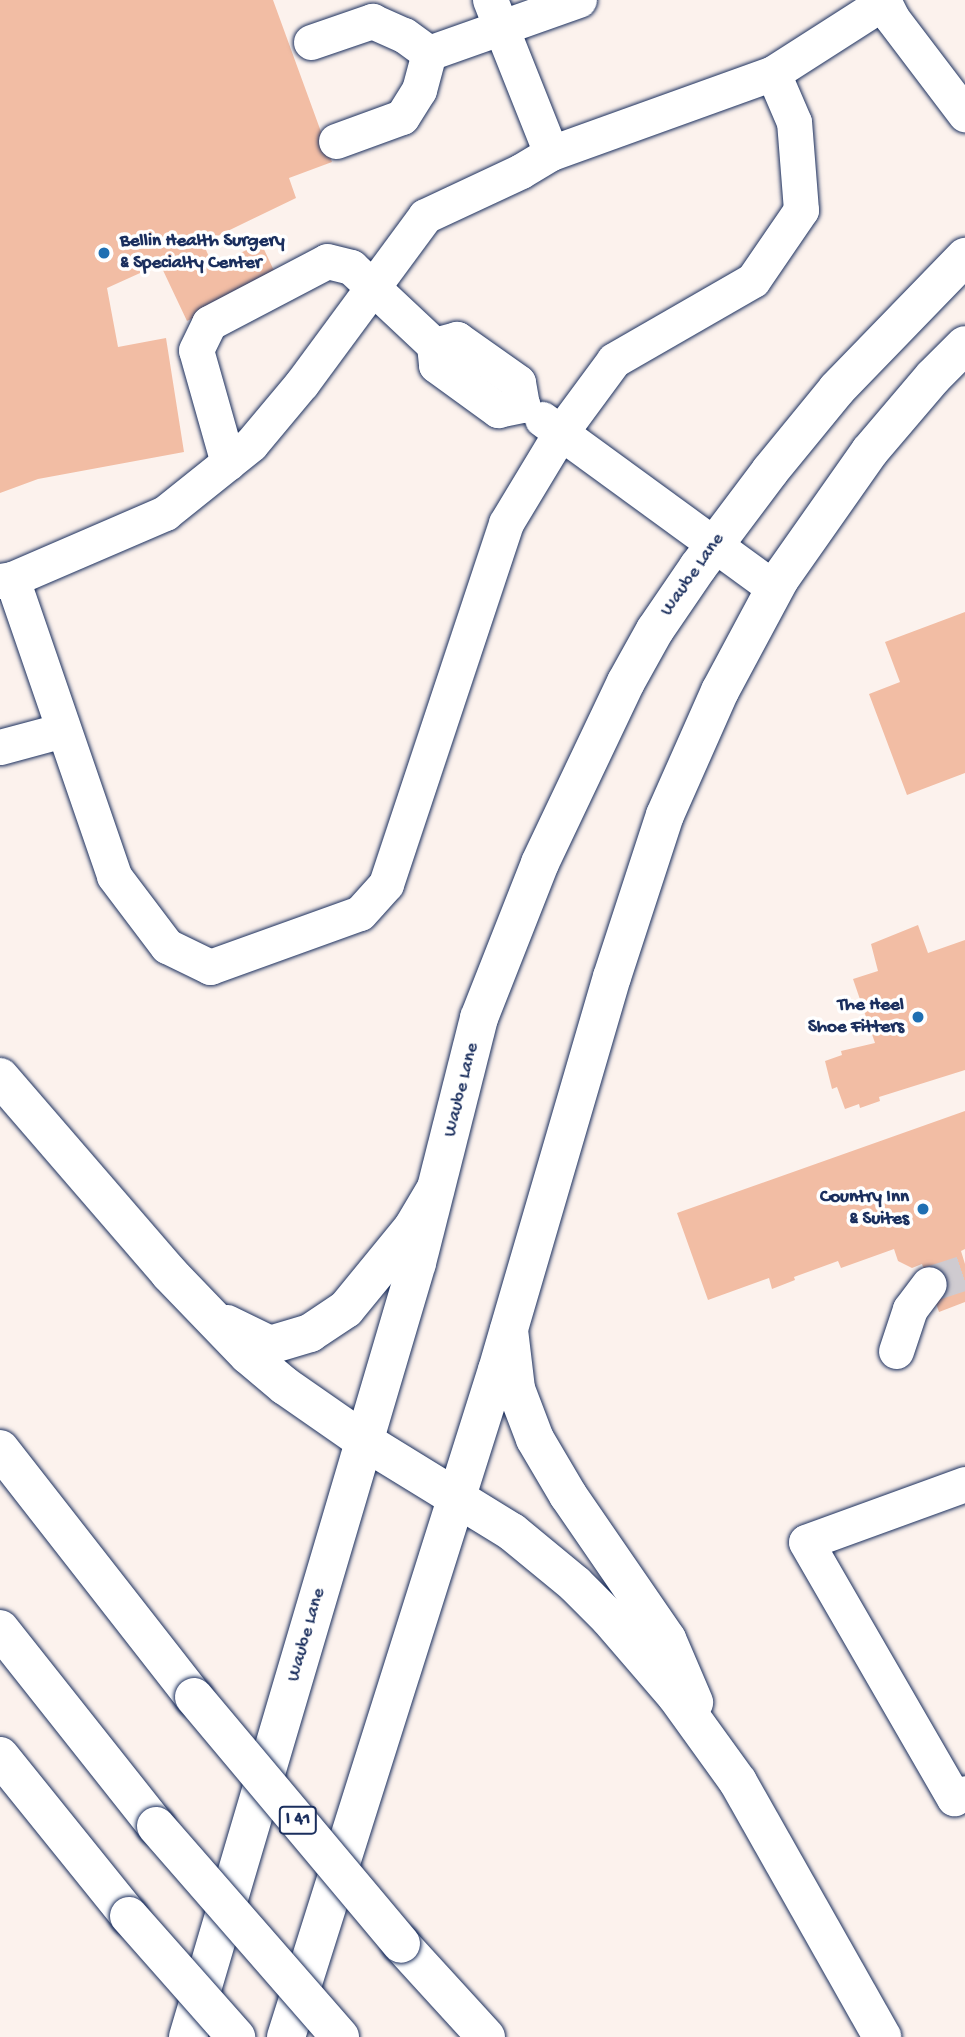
<!DOCTYPE html>
<style>
body{margin:0}
#map{position:relative;width:965px;height:2037px;overflow:hidden;background:#fcf2ed;font-family:"Gochi Hand",sans-serif}
div>[style]{position:absolute}
.building>*{inset:0;background:#f2bda4}
.minor-tunnel>*{height:35px;margin-top:-17.5px;transform-origin:0;background:repeating-linear-gradient(90deg,#cfcbd0 0 35px,transparent 0 53px)}
.roads{filter:drop-shadow(0 0 2px #1b2f5e) drop-shadow(0 0 2px #1b2f5e)}
.minor>*{height:35px;margin:-17.5px;padding:0 17.5px;transform-origin:17.5px;border-radius:17.5px;background:#fff}
.major>*{height:38px;margin:-19px;padding:0 19px;transform-origin:19px;border-radius:19px;background:#fff}
.highway>*{height:38px;margin:-19px;padding:0 19px;transform-origin:19px;border-radius:19px;background:#fff}
.bridges{filter:drop-shadow(0 0 2px #1b2f5e) drop-shadow(0 0 2px #1b2f5e)}
.highway-bridge>*{height:38px;margin:-19px;padding:0 19px;transform-origin:19px;border-radius:19px;background:#fff}
.dots>*{width:19px;height:19px;translate:-50% -50%;box-sizing:border-box;border:4px solid #fff;border-radius:50%}
span{translate:-50% -50%;white-space:nowrap;text-align:center;line-height:1.15;-webkit-text-stroke:7px #fff;paint-order:stroke}
.shield-label span{padding:2px 5px;background:#fff;border:2px solid;border-radius:5px;-webkit-text-stroke-width:0}
.shield-label{font-size:18px;color:#1b2f5e;font-weight:700}
.poi-label{font-size:19px;color:#1b2f5e;font-weight:700}
.left{translate:0 -50%;text-align:left}
.right{translate:-100% -50%;text-align:right}
.street-label{font-size:19px;color:#1b2f5e}
</style>
<div id="map">
<div class="building">
<i style="clip-path:polygon(0 0,273px 0,332px 162px,289px 178px,296px 198px,203px 243px,213px 266px,261px 243px,277px 277px,187px 321px,160px 264px,107px 288px,118px 347px,166px 338px,184px 452px,38px 479px,0 493px)"></i>
<i style="clip-path:polygon(965px 612px,965px 773px,907px 795px,869px 694px,900px 682px,885px 642px)"></i>
<i style="clip-path:polygon(918px 925px,928px 953px,965px 940px,965px 1070px,879px 1097px,880px 1101px,860px 1108px,859px 1104px,845px 1109px,837px 1087px,832px 1089px,825px 1061px,842px 1055px,841px 1051px,875px 1043px,853px 979px,878px 971px,871px 944px)"></i>
<i style="clip-path:polygon(965px 1111px,965px 1249px,961px 1251px,965px 1264px,965px 1302px,939px 1312px,922px 1264px,912px 1268px,898px 1261px,894px 1249px,841px 1268px,838px 1261px,794px 1277px,795px 1280px,772px 1289px,769px 1278px,708px 1300px,677px 1213px)"></i>
</div>
<div class="minor-tunnel">
<i style="left:929px;top:1284px;width:38px;rotate:-18deg"></i>
</div>
<div class="roads">
<div class="minor">
<i style="left:883px;top:0;width:20px;rotate:63deg"></i>
<i style="left:892px;top:18px;width:121px;rotate:52.8deg"></i>
<i style="left:311px;top:42px;width:65px;rotate:-19deg"></i>
<i style="left:372px;top:21px;width:35px;rotate:24deg"></i>
<i style="left:404px;top:35px;width:31px;rotate:36deg"></i>
<i style="left:336px;top:141px;width:70px;rotate:-20deg"></i>
<i style="left:402px;top:117px;width:32px;rotate:-58deg"></i>
<i style="left:419px;top:90px;width:38px;rotate:-75deg"></i>
<i style="left:429px;top:53px;width:159px;rotate:-19.5deg"></i>
<i style="left:551px;top:153px;width:236px;rotate:-19.8deg"></i>
<i style="left:542px;top:419px;width:287px;rotate:36.1deg"></i>
<i style="left:228px;top:463px;width:117px;rotate:-105.8deg"></i>
<i style="left:196px;top:350px;width:30px;rotate:-64deg"></i>
<i style="left:209px;top:323px;width:133px;rotate:-27.7deg"></i>
<i style="left:327px;top:261px;width:25px;rotate:14deg"></i>
<i style="left:351px;top:267px;width:114px;rotate:43.2deg"></i>
<i style="left:434px;top:345px;width:20px;rotate:84deg"></i>
<i style="left:436px;top:365px;width:77px;rotate:36deg"></i>
<i style="left:498px;top:410px;width:25px;rotate:-12deg"></i>
<i style="left:522px;top:405px;width:23px;rotate:-100deg"></i>
<i style="left:518px;top:382px;width:75px;rotate:-144.8deg"></i>
<i style="left:457px;top:339px;width:24px;rotate:165deg"></i>
<i style="left:12px;top:579px;width:314px;rotate:71deg"></i>
<i style="left:114px;top:876px;width:88px;rotate:52.9deg"></i>
<i style="left:167px;top:946px;width:48px;rotate:26deg"></i>
<i style="left:210px;top:967px;width:159px;rotate:-19.8deg"></i>
<i style="left:360px;top:913px;width:39px;rotate:-48deg"></i>
<i style="left:386px;top:884px;width:380px;rotate:-71.6deg"></i>
<i style="left:506px;top:523px;width:106px;rotate:-58.9deg"></i>
<i style="left:561px;top:432px;width:89px;rotate:-53.6deg"></i>
<i style="left:614px;top:360px;width:160px;rotate:-29.9deg"></i>
<i style="left:753px;top:280px;width:85px;rotate:-55.6deg"></i>
<i style="left:801px;top:210px;width:88px;rotate:-94.5deg"></i>
<i style="left:794px;top:122px;width:53px;rotate:-113.2deg"></i>
<i style="left:773px;top:73px;width:132px;rotate:-32.6deg"></i>
<i style="left:0;top:581px;width:12px;rotate:-9deg"></i>
<i style="left:12px;top:579px;width:167px;rotate:-23.3deg"></i>
<i style="left:165px;top:513px;width:110px;rotate:-38.7deg"></i>
<i style="left:251px;top:444px;width:80px;rotate:-50.1deg"></i>
<i style="left:302px;top:383px;width:207px;rotate:-53.6deg"></i>
<i style="left:425px;top:216px;width:106px;rotate:-25.1deg"></i>
<i style="left:521px;top:171px;width:35px;rotate:-31deg"></i>
<i style="left:551px;top:153px;width:165px;rotate:-111.7deg"></i>
<i style="left:0;top:747px;width:65px;rotate:-15.1deg"></i>
<i style="left:896px;top:1351px;width:44px;rotate:-71.6deg"></i>
<i style="left:910px;top:1309px;width:31px;rotate:-53deg"></i>
<i style="left:965px;top:1484px;width:169px;rotate:160deg"></i>
<i style="left:806px;top:1542px;width:296px;rotate:60deg"></i>
<i style="left:954px;top:1798px;width:12px;rotate:-24deg"></i>
</div>
<div class="major">
<i style="left:188px;top:2037px;width:807px;rotate:-73.52deg"></i>
<i style="left:417px;top:1263px;width:253px;rotate:-75.8deg"></i>
<i style="left:479px;top:1018px;width:167px;rotate:-68.5deg"></i>
<i style="left:540px;top:863px;width:200px;rotate:-64.6deg"></i>
<i style="left:626px;top:682px;width:60px;rotate:-60.9deg"></i>
<i style="left:655px;top:630px;width:76px;rotate:-55.7deg"></i>
<i style="left:698px;top:567px;width:120px;rotate:-53.1deg"></i>
<i style="left:770px;top:471px;width:106px;rotate:-50.7deg"></i>
<i style="left:837px;top:389px;width:184px;rotate:-45.9deg"></i>
<i style="left:286px;top:2037px;width:700px;rotate:-72.45deg"></i>
<i style="left:497px;top:1370px;width:409px;rotate:-73.7deg"></i>
<i style="left:612px;top:977px;width:170px;rotate:-71.9deg"></i>
<i style="left:665px;top:815px;width:136px;rotate:-66.1deg"></i>
<i style="left:720px;top:691px;width:127px;rotate:-61.8deg"></i>
<i style="left:780px;top:579px;width:156px;rotate:-54.9deg"></i>
<i style="left:870px;top:451px;width:97px;rotate:-49.6deg"></i>
<i style="left:933px;top:377px;width:45px;rotate:-45deg"></i>
</div>
<div class="highway">
<i style="left:0;top:1077px;width:259px;rotate:49.2deg"></i>
<i style="left:169px;top:1273px;width:114px;rotate:46.1deg"></i>
<i style="left:248px;top:1355px;width:48px;rotate:40deg"></i>
<i style="left:285px;top:1386px;width:96px;rotate:34.8deg"></i>
<i style="left:364px;top:1441px;width:174px;rotate:31.6deg"></i>
<i style="left:512px;top:1532px;width:82px;rotate:39.5deg"></i>
<i style="left:575px;top:1584px;width:48px;rotate:45deg"></i>
<i style="left:609px;top:1618px;width:103px;rotate:49.3deg"></i>
<i style="left:676px;top:1696px;width:106px;rotate:54.2deg"></i>
<i style="left:738px;top:1782px;width:293px;rotate:60.5deg"></i>
<i style="left:227px;top:1324px;width:48px;rotate:26deg"></i>
<i style="left:270px;top:1345px;width:42px;rotate:-16.7deg"></i>
<i style="left:310px;top:1333px;width:43px;rotate:-33.7deg"></i>
<i style="left:346px;top:1309px;width:106px;rotate:-50.7deg"></i>
<i style="left:413px;top:1227px;width:43px;rotate:-59.3deg"></i>
<i style="left:509px;top:1330px;width:59px;rotate:83.2deg"></i>
<i style="left:516px;top:1389px;width:53px;rotate:69.2deg"></i>
<i style="left:535px;top:1439px;width:65px;rotate:59.5deg"></i>
<i style="left:568px;top:1495px;width:175px;rotate:55.5deg"></i>
<i style="left:667px;top:1639px;width:69px;rotate:66.8deg"></i>
<i style="left:0;top:1449px;width:315px;rotate:52deg"></i>
<i style="left:0;top:1629px;width:251px;rotate:51.6deg"></i>
<i style="left:0;top:1756px;width:206px;rotate:51.1deg"></i>
<i style="left:401px;top:1944px;width:126px;rotate:47.6deg"></i>
</div>
</div>
<div class="bridges">
<div class="highway-bridge">
<i style="left:194px;top:1697px;width:322px;rotate:50deg"></i>
<i style="left:156px;top:1826px;width:280px;rotate:48.9deg"></i>
<i style="left:129px;top:1916px;width:162px;rotate:48.5deg"></i>
</div>
</div>
<div class="dots">
<i style="left:104px;top:253px;background:#1f6fb2"></i>
<i style="left:918px;top:1017px;background:#1f6fb2"></i>
<i style="left:923px;top:1209px;background:#1f6fb2"></i>
</div>
<div class="shield-label">
<span style="left:298px;top:1820px">I 41</span>
</div>
<div class="poi-label">
<span class="left" style="left:120px;top:253px">Bellin Health Surgery<br>&amp; Specialty Center</span>
<span class="right" style="left:904px;top:1017px">The Heel<br>Shoe Fitters</span>
<span class="right" style="left:909px;top:1209px">Country Inn<br>&amp; Suites</span>
</div>
<div class="street-label">
<span style="left:693px;top:575px;rotate:-55deg">Waube Lane</span>
<span style="left:462px;top:1090px;rotate:-76deg">Waube Lane</span>
<span style="left:307px;top:1635px;rotate:-74deg">Waube Lane</span>
</div>
</div>
